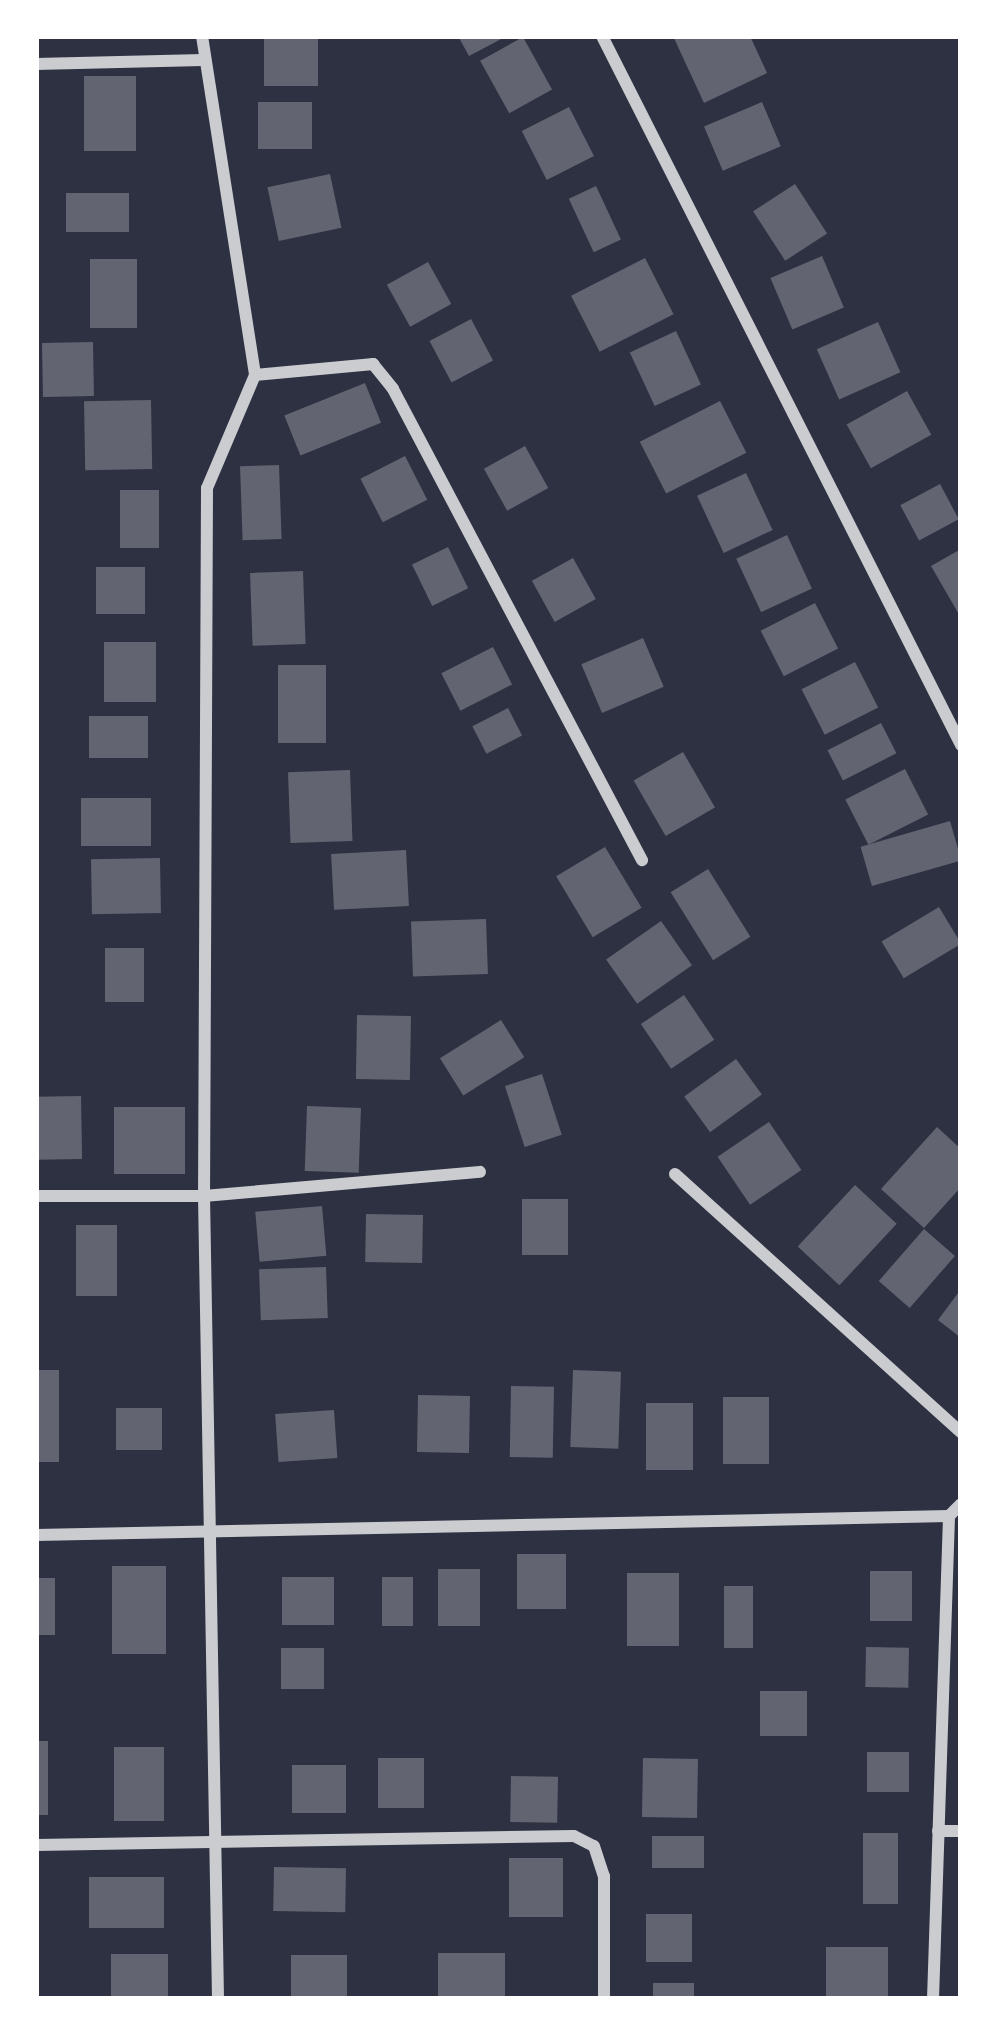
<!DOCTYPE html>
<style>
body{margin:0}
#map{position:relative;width:997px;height:2035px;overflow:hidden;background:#2d3142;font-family:Merriweather,serif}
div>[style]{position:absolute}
.building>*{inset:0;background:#626471;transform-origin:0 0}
.minor>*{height:12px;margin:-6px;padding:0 6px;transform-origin:6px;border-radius:6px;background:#caccd0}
span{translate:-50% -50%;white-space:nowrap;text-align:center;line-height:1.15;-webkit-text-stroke:9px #fff;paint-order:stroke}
.frame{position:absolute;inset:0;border:39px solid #fff;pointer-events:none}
</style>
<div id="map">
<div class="building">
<i style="left:264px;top:36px;width:54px;height:50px"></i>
<i style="clip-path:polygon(458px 36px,507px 36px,469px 56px)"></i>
<i style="clip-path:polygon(673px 36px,750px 36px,767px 73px,704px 103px)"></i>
<i style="left:523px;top:37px;width:60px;height:49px;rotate:61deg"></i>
<i style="left:136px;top:76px;width:75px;height:52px;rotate:90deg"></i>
<i style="left:258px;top:102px;width:54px;height:47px"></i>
<i style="left:762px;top:102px;width:48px;height:63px;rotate:67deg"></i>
<i style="left:569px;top:107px;width:55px;height:53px;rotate:63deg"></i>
<i style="left:330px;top:174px;width:55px;height:64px;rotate:78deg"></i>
<i style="left:795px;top:184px;width:59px;height:50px;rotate:57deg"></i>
<i style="left:596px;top:186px;width:59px;height:30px;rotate:65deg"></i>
<i style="left:66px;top:193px;width:63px;height:39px"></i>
<i style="left:822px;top:256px;width:56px;height:56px;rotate:67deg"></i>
<i style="left:645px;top:258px;width:63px;height:83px;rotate:63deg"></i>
<i style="left:90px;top:259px;width:47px;height:69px"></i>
<i style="left:428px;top:262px;width:48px;height:47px;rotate:61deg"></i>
<i style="left:471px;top:319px;width:47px;height:47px;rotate:62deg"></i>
<i style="left:878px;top:322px;width:55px;height:67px;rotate:66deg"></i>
<i style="left:676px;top:331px;width:59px;height:51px;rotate:65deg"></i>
<i style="left:93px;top:342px;width:54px;height:51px;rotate:89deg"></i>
<i style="left:365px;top:383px;width:43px;height:87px;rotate:68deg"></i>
<i style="left:907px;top:391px;width:50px;height:69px;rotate:61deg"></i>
<i style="left:151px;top:400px;width:69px;height:67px;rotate:89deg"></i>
<i style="left:720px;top:401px;width:58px;height:90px;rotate:63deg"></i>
<i style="left:525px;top:446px;width:48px;height:47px;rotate:61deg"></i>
<i style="left:405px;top:456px;width:49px;height:50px;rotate:63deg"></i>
<i style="left:279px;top:465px;width:74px;height:39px;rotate:88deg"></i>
<i style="left:746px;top:473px;width:63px;height:54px;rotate:65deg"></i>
<i style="left:940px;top:484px;width:40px;height:45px;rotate:62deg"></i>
<i style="left:120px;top:490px;width:39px;height:58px"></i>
<i style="left:787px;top:535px;width:59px;height:56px;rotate:65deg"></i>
<i style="left:448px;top:547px;width:46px;height:40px;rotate:64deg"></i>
<i style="clip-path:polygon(961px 549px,961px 618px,931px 566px)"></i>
<i style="left:573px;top:558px;width:47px;height:47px;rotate:61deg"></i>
<i style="left:96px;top:567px;width:49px;height:47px"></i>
<i style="left:303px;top:571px;width:73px;height:53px;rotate:88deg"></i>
<i style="left:815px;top:603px;width:51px;height:61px;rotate:63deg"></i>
<i style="left:643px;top:638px;width:53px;height:67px;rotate:67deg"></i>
<i style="left:104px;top:642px;width:52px;height:60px"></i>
<i style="left:493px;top:647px;width:42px;height:58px;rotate:63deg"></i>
<i style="left:855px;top:662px;width:51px;height:60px;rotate:63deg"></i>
<i style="left:278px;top:665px;width:48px;height:78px"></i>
<i style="left:508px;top:708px;width:31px;height:40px;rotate:63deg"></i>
<i style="left:89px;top:716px;width:59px;height:42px"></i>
<i style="left:881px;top:723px;width:34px;height:60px;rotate:63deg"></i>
<i style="left:683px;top:752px;width:64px;height:57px;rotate:60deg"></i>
<i style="left:905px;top:769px;width:51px;height:67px;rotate:63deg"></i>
<i style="left:350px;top:770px;width:71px;height:62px;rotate:88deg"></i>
<i style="left:81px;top:798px;width:70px;height:48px"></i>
<i style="left:950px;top:821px;width:41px;height:93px;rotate:74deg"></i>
<i style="left:605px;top:847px;width:71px;height:57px;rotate:59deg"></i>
<i style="left:406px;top:850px;width:56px;height:75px;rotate:87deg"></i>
<i style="left:160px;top:858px;width:55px;height:69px;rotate:89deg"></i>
<i style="left:708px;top:869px;width:80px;height:44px;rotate:58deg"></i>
<i style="left:939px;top:907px;width:43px;height:67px;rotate:59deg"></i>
<i style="left:486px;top:919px;width:55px;height:75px;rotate:88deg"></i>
<i style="left:661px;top:921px;width:54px;height:67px;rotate:55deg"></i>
<i style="left:144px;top:948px;width:54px;height:39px;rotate:90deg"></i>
<i style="left:684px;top:995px;width:54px;height:52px;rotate:56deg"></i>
<i style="left:357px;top:1015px;width:54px;height:64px;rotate:1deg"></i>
<i style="left:501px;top:1020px;width:44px;height:72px;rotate:58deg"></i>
<i style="left:736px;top:1059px;width:44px;height:64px;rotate:54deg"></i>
<i style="left:542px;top:1074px;width:64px;height:39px;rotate:72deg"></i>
<i style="left:81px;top:1096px;width:63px;height:45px;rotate:89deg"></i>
<i style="left:307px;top:1106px;width:54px;height:65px;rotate:2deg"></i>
<i style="left:114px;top:1107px;width:71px;height:67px"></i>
<i style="left:769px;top:1122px;width:58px;height:62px;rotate:56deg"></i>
<i style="clip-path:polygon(937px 1127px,961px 1149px,961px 1187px,924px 1228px,881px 1189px)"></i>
<i style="left:855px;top:1185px;width:57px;height:84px;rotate:43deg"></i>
<i style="left:522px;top:1199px;width:46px;height:56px"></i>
<i style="left:322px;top:1206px;width:50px;height:67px;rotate:85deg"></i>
<i style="left:366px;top:1214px;width:57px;height:48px;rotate:1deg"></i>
<i style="left:76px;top:1225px;width:41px;height:71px"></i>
<i style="left:924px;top:1229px;width:41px;height:69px;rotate:41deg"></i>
<i style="left:326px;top:1267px;width:51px;height:67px;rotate:88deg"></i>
<i style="clip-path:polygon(961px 1289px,961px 1338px,938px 1320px)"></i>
<i style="left:36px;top:1370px;width:23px;height:92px"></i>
<i style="left:573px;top:1370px;width:48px;height:77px;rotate:2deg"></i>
<i style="left:511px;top:1386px;width:43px;height:71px;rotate:1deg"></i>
<i style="left:418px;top:1395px;width:52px;height:57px;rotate:1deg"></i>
<i style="left:723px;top:1397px;width:46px;height:67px"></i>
<i style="left:646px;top:1403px;width:47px;height:67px"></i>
<i style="left:116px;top:1408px;width:46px;height:42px"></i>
<i style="left:334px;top:1410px;width:48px;height:59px;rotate:86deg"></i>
<i style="left:517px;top:1554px;width:49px;height:55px"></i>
<i style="left:112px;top:1566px;width:54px;height:88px"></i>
<i style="left:438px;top:1569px;width:42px;height:57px"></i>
<i style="left:870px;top:1571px;width:42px;height:50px"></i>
<i style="left:627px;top:1573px;width:52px;height:73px"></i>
<i style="left:282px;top:1577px;width:52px;height:48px"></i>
<i style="left:382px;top:1577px;width:31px;height:49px"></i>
<i style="left:36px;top:1578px;width:19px;height:57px"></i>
<i style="left:724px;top:1586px;width:29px;height:62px"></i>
<i style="left:866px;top:1647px;width:43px;height:40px;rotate:1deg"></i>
<i style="left:281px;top:1648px;width:43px;height:41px"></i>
<i style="left:760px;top:1691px;width:47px;height:45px"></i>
<i style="left:36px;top:1741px;width:12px;height:74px"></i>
<i style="left:114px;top:1747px;width:50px;height:74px"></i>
<i style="left:867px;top:1752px;width:42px;height:40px"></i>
<i style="left:378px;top:1758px;width:46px;height:50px"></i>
<i style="left:643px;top:1758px;width:55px;height:59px;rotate:1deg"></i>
<i style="left:292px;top:1765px;width:54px;height:48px"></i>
<i style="left:511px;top:1776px;width:47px;height:46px;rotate:1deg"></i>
<i style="left:863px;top:1833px;width:35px;height:71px"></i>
<i style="left:652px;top:1836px;width:52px;height:32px"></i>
<i style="left:509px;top:1858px;width:54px;height:59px"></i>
<i style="left:274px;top:1867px;width:72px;height:44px;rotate:1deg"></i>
<i style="left:164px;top:1877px;width:51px;height:75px;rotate:90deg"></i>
<i style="left:646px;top:1914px;width:46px;height:48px"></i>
<i style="left:826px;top:1947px;width:62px;height:52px"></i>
<i style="left:438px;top:1953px;width:67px;height:46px"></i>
<i style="left:111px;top:1954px;width:57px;height:45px"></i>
<i style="left:291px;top:1955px;width:56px;height:44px"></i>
<i style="left:653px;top:1983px;width:41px;height:16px"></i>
</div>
<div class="minor">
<i style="left:202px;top:36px;width:343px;rotate:81.1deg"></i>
<i style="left:255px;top:375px;width:123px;rotate:113deg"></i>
<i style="left:207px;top:488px;width:708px;rotate:90.24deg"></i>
<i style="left:204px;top:1196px;width:803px;rotate:89deg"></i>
<i style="left:602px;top:36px;width:795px;rotate:63.14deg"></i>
<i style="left:36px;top:64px;width:167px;rotate:-1.4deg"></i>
<i style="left:255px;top:375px;width:119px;rotate:-5.3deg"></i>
<i style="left:373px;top:364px;width:32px;rotate:51deg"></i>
<i style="left:393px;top:389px;width:533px;rotate:62.14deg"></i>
<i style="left:675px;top:1174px;width:385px;rotate:42.1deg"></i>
<i style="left:36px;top:1196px;width:168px"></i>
<i style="left:204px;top:1196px;width:277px;rotate:-5deg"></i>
<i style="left:36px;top:1535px;width:913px;rotate:-1.19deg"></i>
<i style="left:949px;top:1516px;width:17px;rotate:-45deg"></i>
<i style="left:938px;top:1831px;width:23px"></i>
<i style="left:36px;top:1845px;width:538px;rotate:-0.96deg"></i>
<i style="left:574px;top:1836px;width:22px;rotate:27deg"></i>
<i style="left:594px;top:1846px;width:32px;rotate:72deg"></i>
<i style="left:604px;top:1876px;width:123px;rotate:90deg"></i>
<i style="left:933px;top:1999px;width:483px;rotate:-88.1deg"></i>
</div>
<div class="frame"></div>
</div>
